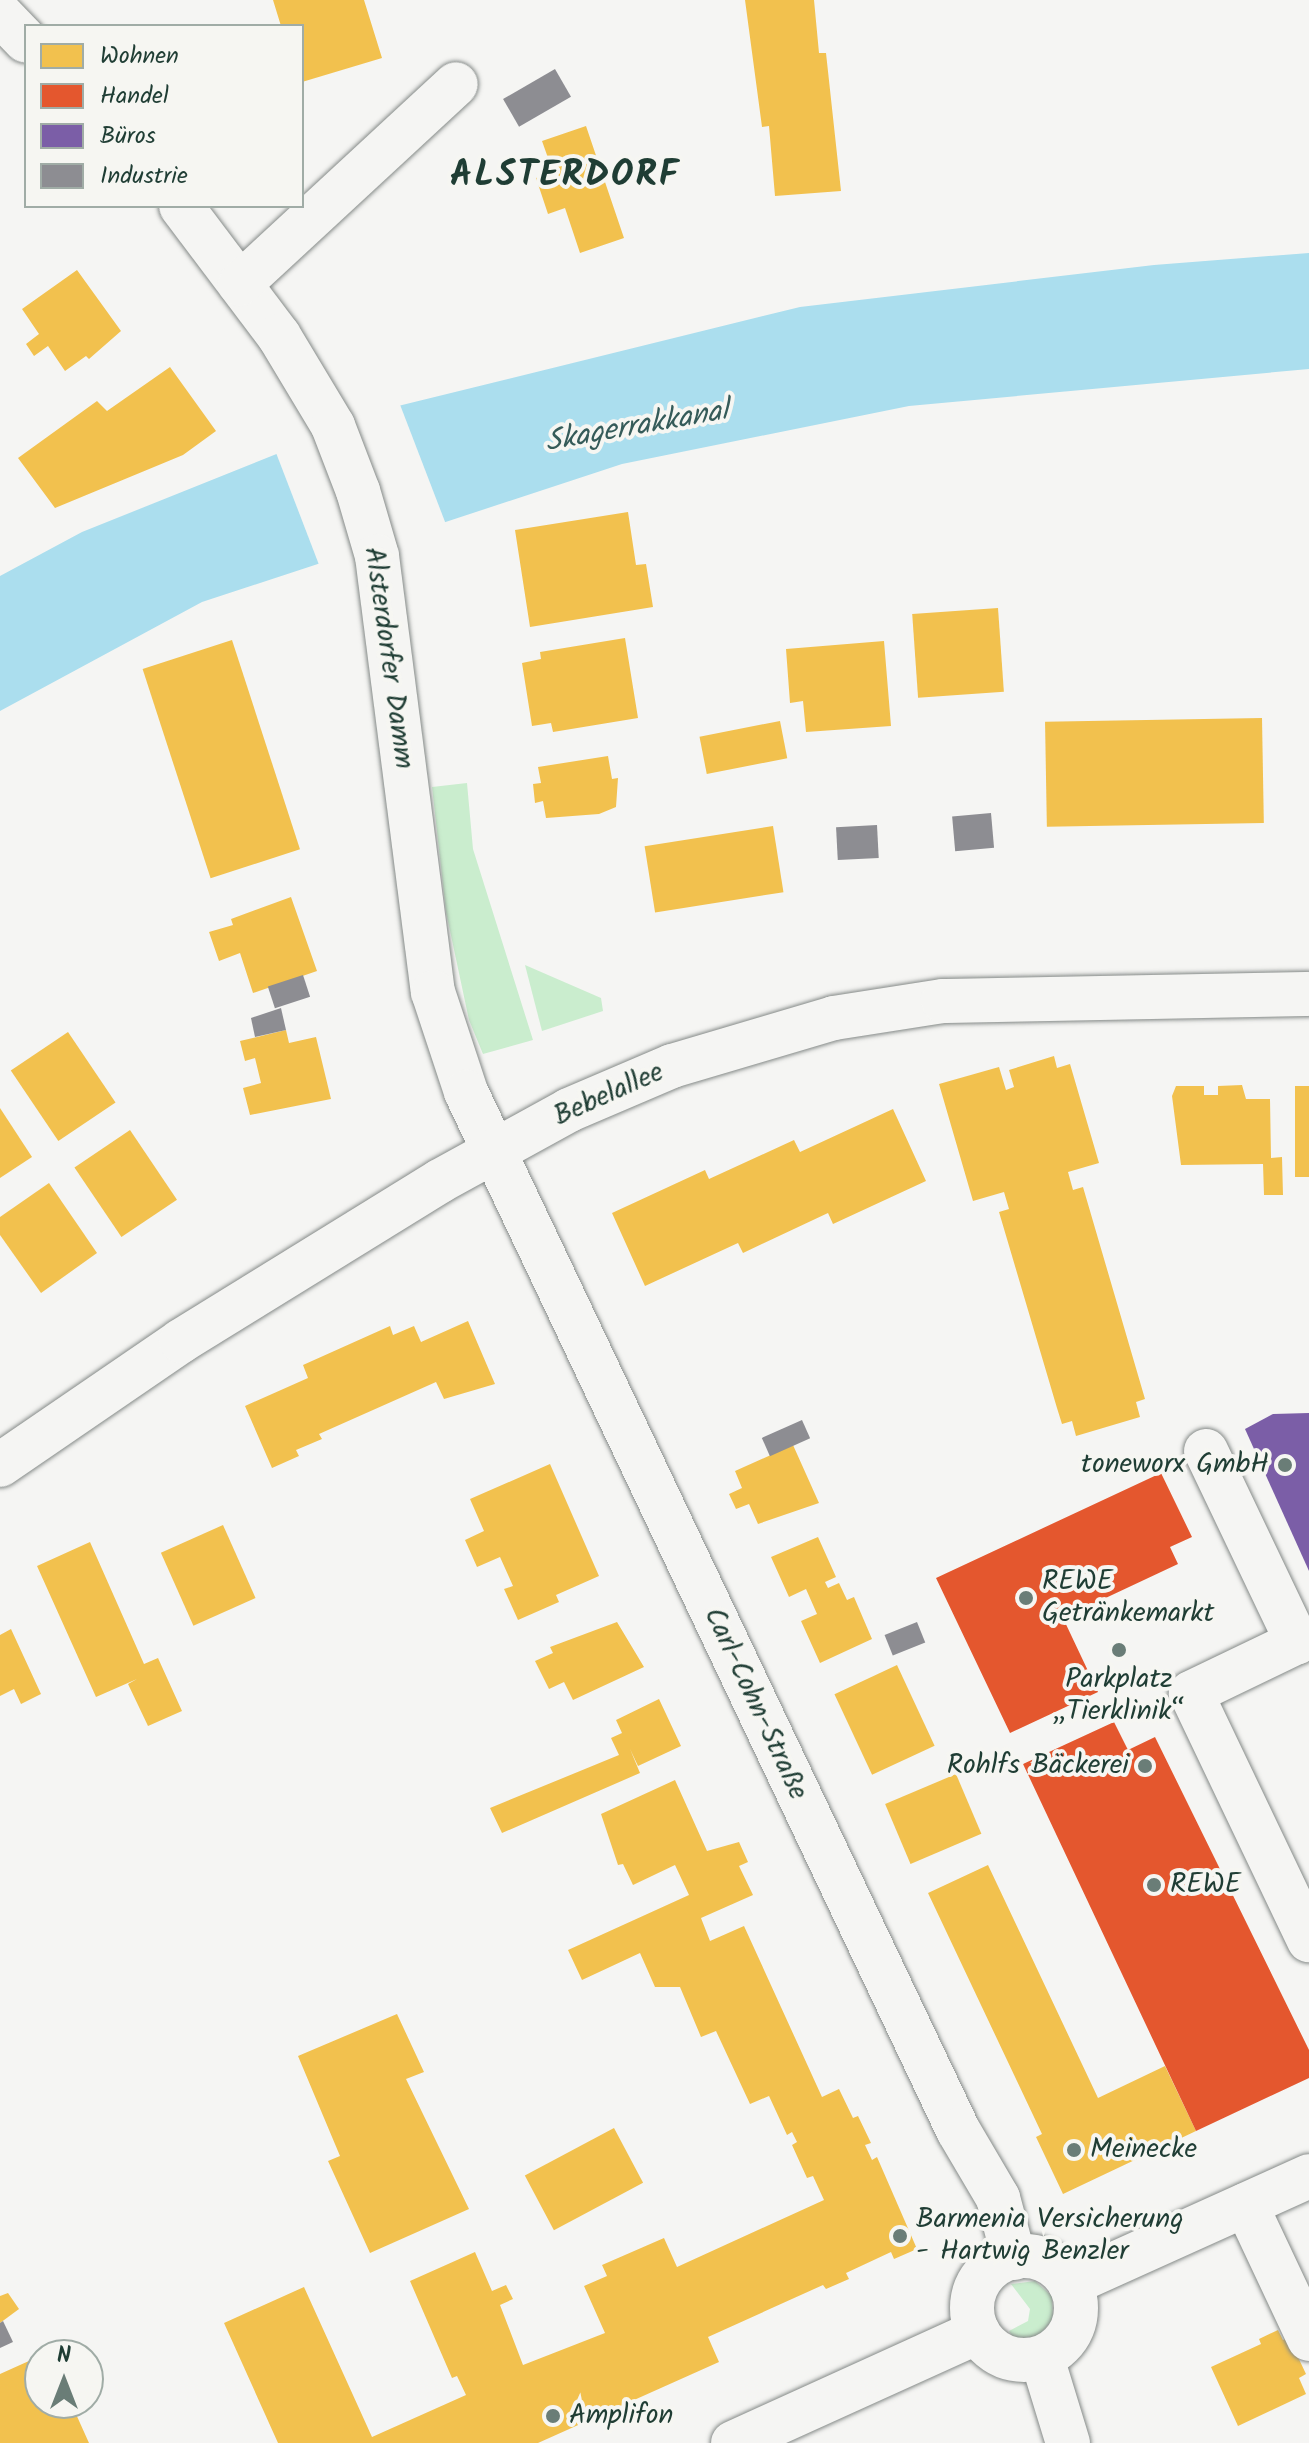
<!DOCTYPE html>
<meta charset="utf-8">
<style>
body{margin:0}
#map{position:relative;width:1309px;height:2443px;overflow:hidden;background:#f5f5f3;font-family:Kalam,sans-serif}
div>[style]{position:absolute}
.green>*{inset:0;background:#caedce}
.water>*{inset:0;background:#abdeee}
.pier>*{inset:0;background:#f5f5f3;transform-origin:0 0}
.homes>*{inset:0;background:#f2c14e;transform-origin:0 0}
.shops>*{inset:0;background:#e4572e}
.offices>*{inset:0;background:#7b5ea7}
.industry>*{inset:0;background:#8d8d92;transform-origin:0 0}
.roads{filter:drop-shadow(0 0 2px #858a88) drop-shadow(0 0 2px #858a88)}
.minor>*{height:44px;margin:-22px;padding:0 22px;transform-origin:22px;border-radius:22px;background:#f5f5f3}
.minor>.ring{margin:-22px;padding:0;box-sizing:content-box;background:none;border:44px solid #f5f5f3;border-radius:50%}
.dots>*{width:22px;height:22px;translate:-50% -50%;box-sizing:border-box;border:4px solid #f6f6f2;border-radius:50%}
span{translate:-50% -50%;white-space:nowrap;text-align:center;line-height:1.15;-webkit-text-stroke:8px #f6f6f2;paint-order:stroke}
.street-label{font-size:28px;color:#1f3d34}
.poi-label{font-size:28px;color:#1f3d34}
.right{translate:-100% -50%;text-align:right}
.left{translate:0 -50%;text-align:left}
.water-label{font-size:30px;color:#355b59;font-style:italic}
.district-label{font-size:36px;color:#1f3d34;font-weight:700;letter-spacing:2px}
.legend{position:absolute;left:24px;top:24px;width:280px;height:184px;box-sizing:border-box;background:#f6f6f2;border:2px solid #a0aca6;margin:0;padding:10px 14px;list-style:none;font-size:24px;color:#1f3d34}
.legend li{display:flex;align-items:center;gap:16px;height:40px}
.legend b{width:40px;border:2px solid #a0aca6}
.north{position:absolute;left:24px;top:2339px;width:80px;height:80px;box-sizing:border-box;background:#f6f6f2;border:2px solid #a0aca6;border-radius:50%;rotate:0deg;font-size:22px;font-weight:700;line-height:32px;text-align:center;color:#1f3d34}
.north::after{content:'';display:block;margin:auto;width:28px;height:36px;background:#6a7d77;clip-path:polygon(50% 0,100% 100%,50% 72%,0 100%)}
</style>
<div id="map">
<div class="green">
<i style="clip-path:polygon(467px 783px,473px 849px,533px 1040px,483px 1054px,469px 1020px,446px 912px,432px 787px)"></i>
<i style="clip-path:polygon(525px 965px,601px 998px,603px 1011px,542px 1031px)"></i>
<i style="clip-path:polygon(1035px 2281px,1052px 2296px,1053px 2319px,1038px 2337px,1013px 2338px,1009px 2331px,1028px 2321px,1030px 2309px,1011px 2284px)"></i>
</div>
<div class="water">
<i style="clip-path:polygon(1309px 253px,1309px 369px,909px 406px,622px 464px,202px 602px,0 711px,0 576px,82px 532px,394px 407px,800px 307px,1154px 265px)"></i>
</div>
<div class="pier">
<i style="left:399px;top:402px;width:131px;height:133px;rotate:69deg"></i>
</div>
<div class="homes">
<i style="clip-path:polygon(273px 0,364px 0,382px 58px,302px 82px,302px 26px,281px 26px)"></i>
<i style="clip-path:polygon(745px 0,814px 0,819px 53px,826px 53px,841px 191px,775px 196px,769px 126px,762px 127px)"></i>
<i style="clip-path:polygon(586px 126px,624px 238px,580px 253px,565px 208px,548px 214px,536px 178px,553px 172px,542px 141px)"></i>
<i style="clip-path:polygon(77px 270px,121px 331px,89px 359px,86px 356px,65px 371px,48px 346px,34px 356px,26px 344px,39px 334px,22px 309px)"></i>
<i style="clip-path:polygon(170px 367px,216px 431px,183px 455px,55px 508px,18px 458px,97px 401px,107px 411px)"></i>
<i style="clip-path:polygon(628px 512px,636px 565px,646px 564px,653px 607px,530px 627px,515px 530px)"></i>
<i style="left:998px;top:608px;width:84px;height:86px;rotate:86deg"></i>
<i style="clip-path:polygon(625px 638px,638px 718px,553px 732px,551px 723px,532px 726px,522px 663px,541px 659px,540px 652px)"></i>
<i style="left:232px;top:640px;width:220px;height:94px;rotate:72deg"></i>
<i style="clip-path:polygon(884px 641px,891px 726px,806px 732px,803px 701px,790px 703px,786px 649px)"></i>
<i style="left:1262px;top:718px;width:105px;height:217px;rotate:89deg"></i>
<i style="left:780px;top:721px;width:38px;height:82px;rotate:79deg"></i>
<i style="clip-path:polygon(608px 756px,612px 779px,618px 778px,616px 807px,599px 814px,546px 818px,543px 801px,535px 803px,533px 784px,541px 783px,538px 767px)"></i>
<i style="left:773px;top:826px;width:67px;height:130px;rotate:81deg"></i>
<i style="clip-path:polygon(291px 897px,317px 971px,253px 993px,240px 953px,219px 961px,209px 932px,233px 925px,231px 919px)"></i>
<i style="clip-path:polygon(286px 1030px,289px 1043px,316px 1037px,331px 1099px,250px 1115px,243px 1088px,261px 1083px,255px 1058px,245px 1061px,240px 1041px)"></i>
<i style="left:68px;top:1032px;width:85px;height:69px;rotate:56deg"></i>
<i style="clip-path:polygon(1054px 1056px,1057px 1068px,1070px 1064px,1099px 1163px,1068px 1172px,1073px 1190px,1083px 1187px,1145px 1399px,1136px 1402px,1140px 1417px,1076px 1436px,1072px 1421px,1062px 1424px,1057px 1408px,999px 1212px,1009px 1209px,1004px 1192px,973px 1201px,939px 1084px,999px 1067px,1006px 1090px,1014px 1087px,1009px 1070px)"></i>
<i style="clip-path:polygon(1242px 1085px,1246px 1099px,1270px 1099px,1271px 1158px,1282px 1157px,1283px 1195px,1264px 1195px,1263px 1164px,1181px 1165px,1172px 1096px,1176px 1086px,1204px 1086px,1204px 1095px,1218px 1095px,1218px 1086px)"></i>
<i style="left:1295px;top:1086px;width:14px;height:91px"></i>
<i style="clip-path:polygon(0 1108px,32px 1157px,0 1178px)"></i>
<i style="clip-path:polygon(893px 1109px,926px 1181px,833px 1224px,828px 1213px,743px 1253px,738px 1243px,645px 1286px,612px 1213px,705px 1170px,709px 1179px,794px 1140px,800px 1152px)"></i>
<i style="left:130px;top:1130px;width:84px;height:67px;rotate:56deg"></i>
<i style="clip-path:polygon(49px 1183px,97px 1253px,41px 1293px,0 1235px,0 1217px)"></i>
<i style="clip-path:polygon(468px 1321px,495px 1384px,444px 1399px,436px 1382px,319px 1434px,322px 1439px,296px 1450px,299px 1456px,272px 1468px,245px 1406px,308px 1378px,303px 1365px,390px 1326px,393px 1335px,414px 1326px,421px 1342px)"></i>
<i style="clip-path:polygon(793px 1445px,819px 1503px,758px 1524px,749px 1504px,736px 1509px,729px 1494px,742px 1488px,735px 1471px)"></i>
<i style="clip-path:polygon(550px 1464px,599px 1576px,556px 1595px,559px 1602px,518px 1620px,504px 1589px,513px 1586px,500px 1557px,477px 1567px,465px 1540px,484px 1531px,470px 1499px)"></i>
<i style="left:223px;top:1525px;width:80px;height:68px;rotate:66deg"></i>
<i style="clip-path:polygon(818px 1537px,836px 1577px,825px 1582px,828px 1588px,839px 1583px,847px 1600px,854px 1597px,872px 1639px,820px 1663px,801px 1621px,817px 1614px,806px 1589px,789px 1597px,771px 1557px)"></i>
<i style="clip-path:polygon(90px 1542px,144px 1664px,158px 1658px,182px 1711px,148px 1726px,128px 1684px,137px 1679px,96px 1697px,37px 1566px)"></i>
<i style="clip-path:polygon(617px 1622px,644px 1667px,573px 1700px,564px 1682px,549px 1689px,535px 1661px,553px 1653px,550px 1647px)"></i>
<i style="clip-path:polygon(11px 1629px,41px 1694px,21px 1704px,14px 1689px,0 1696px,0 1635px)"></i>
<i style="left:897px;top:1665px;width:89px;height:69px;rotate:65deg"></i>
<i style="clip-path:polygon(659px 1699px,681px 1746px,638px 1766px,630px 1749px,640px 1773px,502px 1833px,490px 1808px,619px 1755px,611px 1738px,622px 1733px,616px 1720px)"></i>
<i style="left:956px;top:1774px;width:65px;height:77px;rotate:67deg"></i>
<i style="clip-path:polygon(675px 1780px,707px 1851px,739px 1842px,748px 1862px,739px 1866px,753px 1895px,701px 1918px,710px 1941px,744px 1926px,822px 2097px,839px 2089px,853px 2118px,858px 2116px,871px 2143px,865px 2145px,872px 2160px,877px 2157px,917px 2249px,894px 2259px,891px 2252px,846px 2273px,849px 2279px,826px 2289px,823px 2285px,708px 2337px,719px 2362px,538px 2443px,278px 2443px,224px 2323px,304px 2287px,372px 2437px,466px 2395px,457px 2376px,452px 2378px,410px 2281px,475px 2252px,492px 2291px,506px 2285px,513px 2299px,500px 2305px,523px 2365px,605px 2333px,584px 2286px,607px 2276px,602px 2265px,664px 2238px,677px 2267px,824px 2200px,813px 2176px,807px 2178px,792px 2145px,797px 2142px,792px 2132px,787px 2135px,769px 2096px,750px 2104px,716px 2031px,701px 2037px,680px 1987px,655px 1987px,640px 1953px,582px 1980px,568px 1950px,689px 1895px,675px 1865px,633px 1885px,623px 1864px,618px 1865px,601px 1814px)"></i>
<i style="clip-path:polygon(988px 1865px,1098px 2098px,1165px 2066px,1196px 2131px,1063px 2194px,1036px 2137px,1042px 2134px,928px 1893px)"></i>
<i style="clip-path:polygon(397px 2014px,424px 2072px,406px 2079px,469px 2209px,370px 2253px,328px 2161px,340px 2156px,298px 2056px)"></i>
<i style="left:614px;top:2128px;width:62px;height:101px;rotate:62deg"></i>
<i style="clip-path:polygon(8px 2293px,19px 2309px,0 2323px,0 2296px)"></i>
<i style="clip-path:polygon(1278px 2330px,1283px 2340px,1289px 2338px,1306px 2374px,1299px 2378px,1306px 2394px,1238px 2426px,1211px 2367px,1261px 2344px,1259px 2339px)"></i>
<i style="clip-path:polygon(40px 2356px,40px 2403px,71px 2403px,89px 2443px,0 2443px,0 2374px)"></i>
</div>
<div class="shops">
<i style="clip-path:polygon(1161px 1473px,1192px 1537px,1170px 1547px,1178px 1564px,1063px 1618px,1098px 1692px,1010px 1733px,936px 1578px)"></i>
<i style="clip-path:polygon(1114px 1722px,1128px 1750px,1155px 1737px,1309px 2050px,1309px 2078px,1196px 2131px,1023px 1764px)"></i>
</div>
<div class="offices">
<i style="clip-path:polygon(1309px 1413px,1309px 1571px,1245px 1429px,1273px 1414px)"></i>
</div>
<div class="industry">
<i style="left:555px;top:69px;width:32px;height:60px;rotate:60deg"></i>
<i style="left:991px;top:813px;width:35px;height:39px;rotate:85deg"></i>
<i style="left:877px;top:825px;width:33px;height:41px;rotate:87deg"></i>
<i style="left:303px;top:975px;width:23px;height:37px;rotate:72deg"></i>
<i style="clip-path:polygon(281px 1008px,286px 1030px,255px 1037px,251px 1018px)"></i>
<i style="left:802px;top:1420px;width:20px;height:44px;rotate:66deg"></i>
<i style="left:917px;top:1622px;width:22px;height:35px;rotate:68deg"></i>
<i style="clip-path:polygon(3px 2321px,13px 2342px,0 2348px,0 2323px)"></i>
</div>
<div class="roads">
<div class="minor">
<i style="left:0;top:14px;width:37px;rotate:46deg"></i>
<i style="left:181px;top:206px;width:163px;rotate:53deg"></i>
<i style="left:279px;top:336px;width:105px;rotate:59deg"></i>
<i style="left:333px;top:426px;width:70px;rotate:69deg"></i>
<i style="left:358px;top:491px;width:68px;rotate:73.7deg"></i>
<i style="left:377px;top:556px;width:440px;rotate:82.7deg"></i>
<i style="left:433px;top:992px;width:105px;rotate:71.7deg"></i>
<i style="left:466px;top:1092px;width:1149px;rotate:64.64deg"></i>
<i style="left:958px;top:2130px;width:79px;rotate:59.5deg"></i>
<i style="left:998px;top:2198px;width:62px;rotate:75.1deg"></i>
<i style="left:240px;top:284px;width:294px;rotate:-42.8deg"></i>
<i style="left:1206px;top:1451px;width:212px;rotate:64.5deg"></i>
<i style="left:1297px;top:1642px;width:118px;rotate:154.3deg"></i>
<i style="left:1191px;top:1693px;width:274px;rotate:64.5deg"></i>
<i style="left:0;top:1465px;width:219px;rotate:-34.4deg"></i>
<i style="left:181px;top:1341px;width:304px;rotate:-31.7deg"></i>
<i style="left:440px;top:1181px;width:147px;rotate:-28.8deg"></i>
<i style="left:569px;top:1110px;width:112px;rotate:-23.1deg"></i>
<i style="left:672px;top:1066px;width:169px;rotate:-16.5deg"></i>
<i style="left:834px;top:1018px;width:110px;rotate:-8.9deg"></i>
<i style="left:943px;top:1001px;width:366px;rotate:-1.1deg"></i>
<i style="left:1246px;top:2205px;width:148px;rotate:64.8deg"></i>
<i class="ring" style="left:972px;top:2256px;width:60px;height:60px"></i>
<i style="left:1070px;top:2284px;width:262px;rotate:-24.3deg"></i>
<i style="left:1042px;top:2358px;width:89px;rotate:73deg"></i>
<i style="left:733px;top:2443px;width:269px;rotate:-24.4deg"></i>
</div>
</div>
<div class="dots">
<i style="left:1285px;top:1465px;background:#6a7d77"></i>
<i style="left:1026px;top:1598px;background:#6a7d77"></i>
<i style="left:1119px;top:1650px;background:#6a7d77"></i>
<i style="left:1145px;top:1766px;background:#6a7d77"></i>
<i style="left:1154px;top:1885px;background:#6a7d77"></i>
<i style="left:1074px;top:2150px;background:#6a7d77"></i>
<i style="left:900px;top:2236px;background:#6a7d77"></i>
<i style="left:553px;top:2416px;background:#6a7d77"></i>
</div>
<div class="street-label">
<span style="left:388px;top:658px;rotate:82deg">Alsterdorfer Damm</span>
<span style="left:609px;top:1095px;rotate:-24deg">Bebelallee</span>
<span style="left:755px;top:1704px;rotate:65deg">Carl-Cohn-Straße</span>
</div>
<div class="poi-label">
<span class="right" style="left:1269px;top:1465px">toneworx GmbH</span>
<span class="left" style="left:1042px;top:1598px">REWE<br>Getränkemarkt</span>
<span style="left:1119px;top:1696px">Parkplatz<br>„Tierklinik“</span>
<span class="right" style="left:1129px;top:1766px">Rohlfs Bäckerei</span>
<span class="left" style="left:1170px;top:1885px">REWE</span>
<span class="left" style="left:1090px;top:2150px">Meinecke</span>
<span class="left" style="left:916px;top:2236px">Barmenia Versicherung<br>- Hartwig Benzler</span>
<span class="left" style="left:569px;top:2416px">Amplifon</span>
</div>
<div class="water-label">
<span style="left:637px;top:427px;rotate:-10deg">Skagerrakkanal</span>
</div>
<div class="district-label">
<span style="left:565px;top:176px">ALSTERDORF</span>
</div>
<ul class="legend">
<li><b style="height:22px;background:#f2c14e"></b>Wohnen</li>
<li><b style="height:22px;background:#e4572e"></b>Handel</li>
<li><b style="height:22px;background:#7b5ea7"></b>Büros</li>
<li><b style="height:22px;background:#8d8d92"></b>Industrie</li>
</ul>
<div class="north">N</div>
</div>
